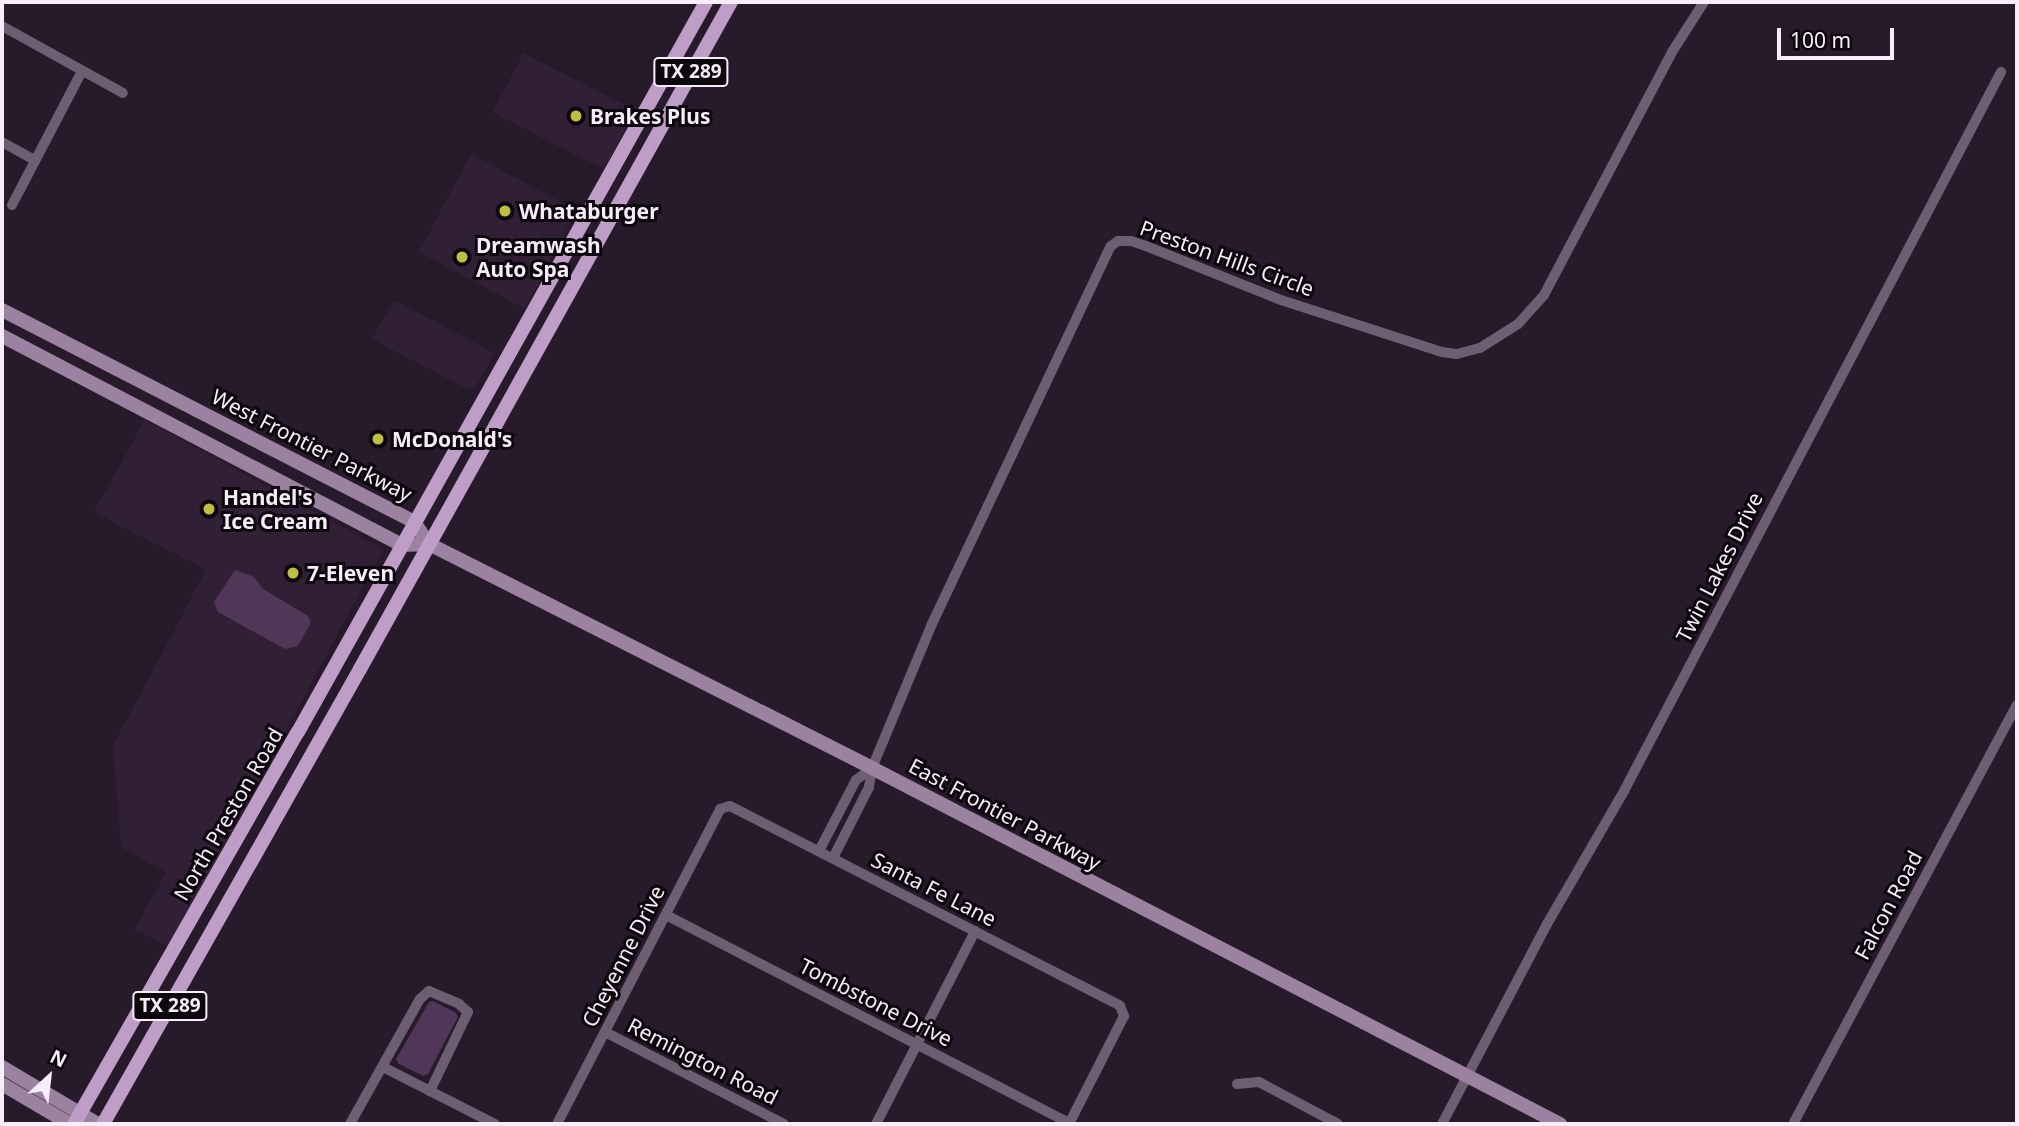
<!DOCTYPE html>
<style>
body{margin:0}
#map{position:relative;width:2019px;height:1126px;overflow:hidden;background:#271a2a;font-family:"Noto Sans",sans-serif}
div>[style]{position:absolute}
.built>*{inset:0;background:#312035;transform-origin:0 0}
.green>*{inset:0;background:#513757}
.street>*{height:10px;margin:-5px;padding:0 5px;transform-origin:5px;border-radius:5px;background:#6e5e72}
.secondary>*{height:14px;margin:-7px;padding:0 7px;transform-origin:7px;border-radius:7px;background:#9b82a1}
.primary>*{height:14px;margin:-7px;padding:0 7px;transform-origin:7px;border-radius:7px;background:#be9dc6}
.dots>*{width:19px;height:19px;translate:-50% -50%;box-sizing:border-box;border:4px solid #0d070e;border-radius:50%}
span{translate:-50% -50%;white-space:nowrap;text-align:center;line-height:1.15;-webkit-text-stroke:6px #0d070e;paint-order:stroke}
.shield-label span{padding:2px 5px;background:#0d070e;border:2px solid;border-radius:5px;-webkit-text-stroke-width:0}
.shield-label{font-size:19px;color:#f6edf8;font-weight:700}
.poi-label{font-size:21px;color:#f6edf8;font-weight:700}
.left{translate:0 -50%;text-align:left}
.street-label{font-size:21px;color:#f6edf8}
.frame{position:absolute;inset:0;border:4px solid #f6edf8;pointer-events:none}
.north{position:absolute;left:14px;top:1042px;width:70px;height:70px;-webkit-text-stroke:5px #0d070e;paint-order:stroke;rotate:27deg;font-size:19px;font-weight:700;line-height:28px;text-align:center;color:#f6edf8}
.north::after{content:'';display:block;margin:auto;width:24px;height:32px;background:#f6edf8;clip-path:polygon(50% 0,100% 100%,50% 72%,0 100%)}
.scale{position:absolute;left:1777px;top:28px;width:117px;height:32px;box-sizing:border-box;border:4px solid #f6edf8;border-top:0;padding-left:9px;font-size:21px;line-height:24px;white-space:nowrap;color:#f6edf8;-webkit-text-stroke:5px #0d070e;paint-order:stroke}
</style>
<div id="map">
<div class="built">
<i style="left:523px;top:53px;width:125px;height:67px;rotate:27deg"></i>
<i style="left:471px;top:154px;width:120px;height:111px;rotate:28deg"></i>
<i style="clip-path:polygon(394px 300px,495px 353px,476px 386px,467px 389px,372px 339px)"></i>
<i style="clip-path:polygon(145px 420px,383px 549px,170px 947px,134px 930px,166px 872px,121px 847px,113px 746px,206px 570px,94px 512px)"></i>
</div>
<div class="green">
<i style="clip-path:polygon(235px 570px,254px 577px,263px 589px,308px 616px,311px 622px,298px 646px,285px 649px,218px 612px,214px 602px)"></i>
<i style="clip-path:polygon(433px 1001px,456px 1013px,458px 1017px,428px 1074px,423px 1076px,399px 1064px,396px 1059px,429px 1002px)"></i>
</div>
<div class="street">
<i style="left:2px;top:26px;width:138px;rotate:29deg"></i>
<i style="left:2px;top:142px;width:38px;rotate:29deg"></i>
<i style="left:12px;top:205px;width:151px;rotate:-62.4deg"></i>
<i style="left:819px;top:851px;width:80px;rotate:-62.5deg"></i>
<i style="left:856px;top:780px;width:20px;rotate:-37deg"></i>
<i style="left:833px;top:858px;width:80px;rotate:-63.1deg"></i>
<i style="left:869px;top:787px;width:19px;rotate:-81deg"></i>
<i style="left:872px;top:768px;width:154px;rotate:-67.4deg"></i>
<i style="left:931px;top:626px;width:420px;rotate:-64.7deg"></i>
<i style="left:1111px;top:246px;width:9px;rotate:-36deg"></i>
<i style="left:1118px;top:241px;width:13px"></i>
<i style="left:1131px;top:241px;width:16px;rotate:18deg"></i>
<i style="left:1146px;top:246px;width:145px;rotate:21.8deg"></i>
<i style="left:1281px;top:300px;width:169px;rotate:17.9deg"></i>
<i style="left:1442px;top:352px;width:15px;rotate:8deg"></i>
<i style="left:1457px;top:354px;width:24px;rotate:-15deg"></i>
<i style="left:1480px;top:348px;width:45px;rotate:-32.3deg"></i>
<i style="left:1518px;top:324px;width:39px;rotate:-48deg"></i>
<i style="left:1544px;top:295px;width:275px;rotate:-62.2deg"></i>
<i style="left:1672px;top:52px;width:59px;rotate:-57.4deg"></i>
<i style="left:666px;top:915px;width:454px;rotate:27.3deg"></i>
<i style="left:605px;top:1032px;width:201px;rotate:27.2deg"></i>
<i style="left:383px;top:1067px;width:126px;rotate:27deg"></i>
<i style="left:1237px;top:1084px;width:22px;rotate:-5deg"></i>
<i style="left:1259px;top:1082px;width:89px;rotate:28deg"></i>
<i style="left:350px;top:1124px;width:143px;rotate:-60.8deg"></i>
<i style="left:420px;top:999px;width:12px;rotate:-42deg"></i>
<i style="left:429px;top:991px;width:33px;rotate:23deg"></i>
<i style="left:459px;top:1004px;width:12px;rotate:42deg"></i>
<i style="left:468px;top:1012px;width:88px;rotate:115.7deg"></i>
<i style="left:557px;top:1124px;width:355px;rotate:-62.6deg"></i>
<i style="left:720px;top:809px;width:10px;rotate:-17deg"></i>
<i style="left:730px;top:806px;width:438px;rotate:27.1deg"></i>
<i style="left:1120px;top:1006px;width:11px;rotate:68deg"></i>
<i style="left:1124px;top:1016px;width:121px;rotate:117deg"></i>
<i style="left:876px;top:1124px;width:217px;rotate:-62.8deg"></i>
<i style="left:1442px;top:1124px;width:226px;rotate:-62.3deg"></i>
<i style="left:1547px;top:924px;width:154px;rotate:-59.9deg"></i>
<i style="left:1624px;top:791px;width:812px;rotate:-62.33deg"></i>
<i style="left:1793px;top:1124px;width:475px;rotate:-61.9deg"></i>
</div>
<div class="secondary">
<i style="left:2px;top:310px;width:463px;rotate:27.2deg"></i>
<i style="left:414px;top:522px;width:27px;rotate:56deg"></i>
<i style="left:429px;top:544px;width:496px;rotate:26.8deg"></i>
<i style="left:872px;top:768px;width:775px;rotate:27.36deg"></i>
<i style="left:2px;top:336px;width:450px;rotate:27.6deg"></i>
<i style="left:401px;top:545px;width:28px;rotate:-2deg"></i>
<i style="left:2px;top:1067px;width:112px;rotate:30.7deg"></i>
<i style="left:2px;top:1084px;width:79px;rotate:30.5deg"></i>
</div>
<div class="primary">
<i style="left:74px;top:1124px;width:451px;rotate:-60.3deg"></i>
<i style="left:298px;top:732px;width:836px;rotate:-60.8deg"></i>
<i style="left:103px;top:1124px;width:523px;rotate:-60.54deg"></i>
<i style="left:360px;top:669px;width:763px;rotate:-60.92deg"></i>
</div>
<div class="dots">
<i style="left:576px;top:116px;background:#bebf42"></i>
<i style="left:505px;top:211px;background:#bebf42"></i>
<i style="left:462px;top:257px;background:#bebf42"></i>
<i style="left:378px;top:439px;background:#bebf42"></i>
<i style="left:209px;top:509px;background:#bebf42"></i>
<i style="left:293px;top:573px;background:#bebf42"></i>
</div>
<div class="shield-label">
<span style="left:691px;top:72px">TX 289</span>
<span style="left:170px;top:1006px">TX 289</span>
</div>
<div class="poi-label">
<span class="left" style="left:590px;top:116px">Brakes Plus</span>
<span class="left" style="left:519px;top:211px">Whataburger</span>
<span class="left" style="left:476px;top:257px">Dreamwash<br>Auto Spa</span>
<span class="left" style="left:392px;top:439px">McDonald's</span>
<span class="left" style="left:223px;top:509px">Handel's<br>Ice Cream</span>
<span class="left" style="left:307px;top:573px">7-Eleven</span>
</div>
<div class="street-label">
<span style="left:1227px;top:258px;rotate:20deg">Preston Hills Circle</span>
<span style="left:312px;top:445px;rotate:27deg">West Frontier Parkway</span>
<span style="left:1719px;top:567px;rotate:-63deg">Twin Lakes Drive</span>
<span style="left:228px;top:814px;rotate:-60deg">North Preston Road</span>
<span style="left:1005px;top:814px;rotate:28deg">East Frontier Parkway</span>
<span style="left:934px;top:889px;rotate:27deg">Santa Fe Lane</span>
<span style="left:1888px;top:905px;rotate:-62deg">Falcon Road</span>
<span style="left:623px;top:956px;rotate:-63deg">Cheyenne Drive</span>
<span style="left:876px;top:1002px;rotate:27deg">Tombstone Drive</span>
<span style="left:703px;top:1061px;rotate:27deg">Remington Road</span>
</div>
<div class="frame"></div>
<div class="north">N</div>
<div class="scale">100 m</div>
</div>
